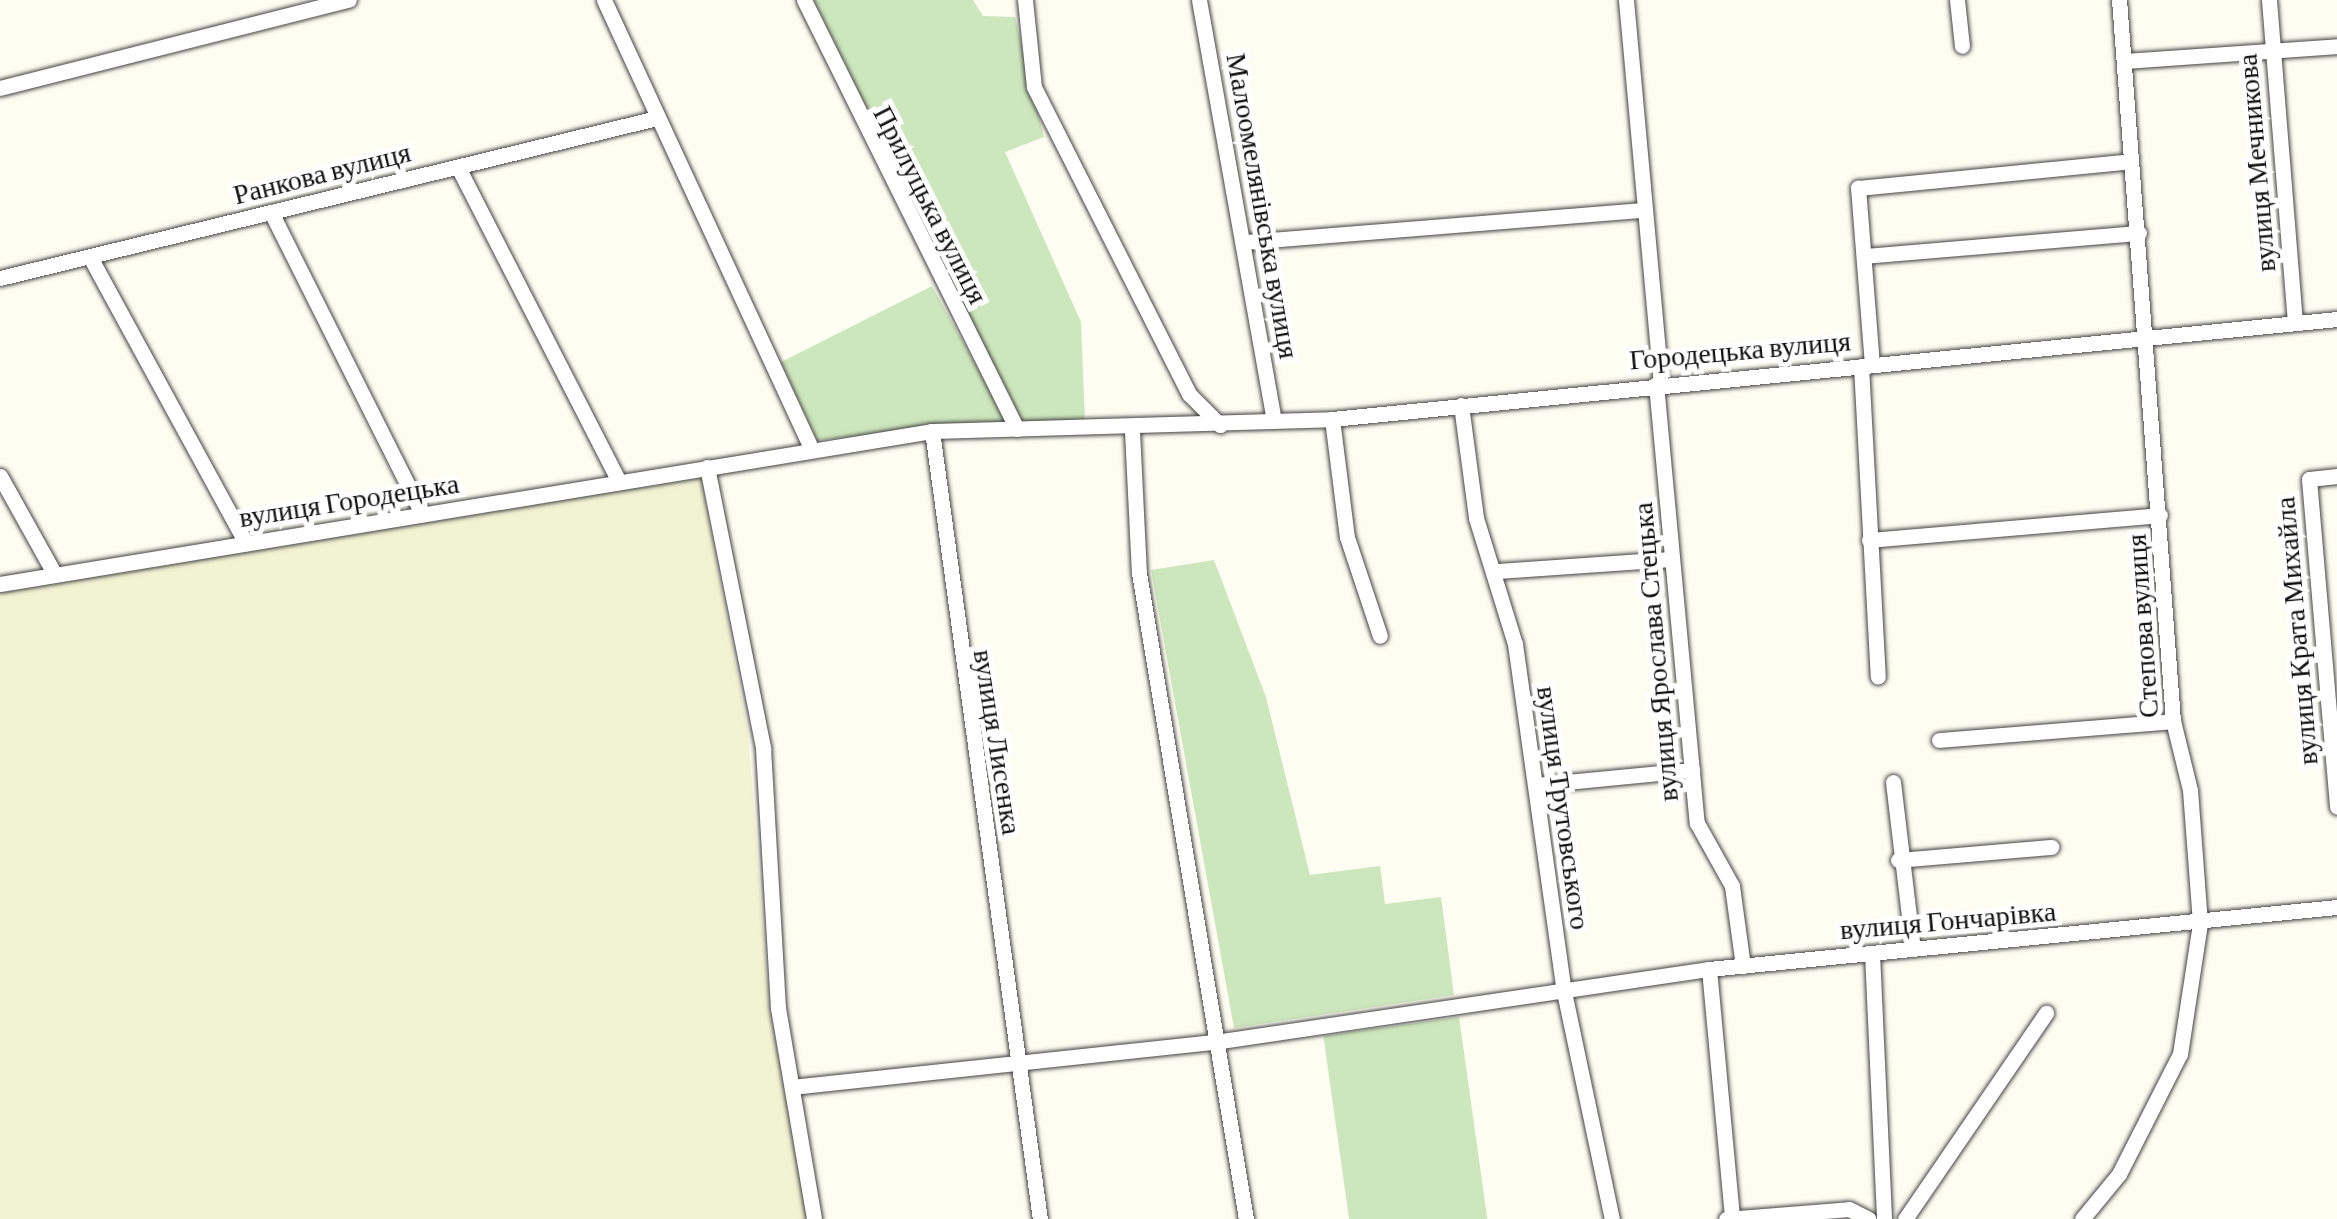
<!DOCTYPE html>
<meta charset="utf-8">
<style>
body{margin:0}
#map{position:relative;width:2337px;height:1219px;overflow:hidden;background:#fefdf2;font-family:"Crimson Pro",serif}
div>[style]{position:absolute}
.farmland>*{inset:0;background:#f2f3d3}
.green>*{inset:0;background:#cee6bd;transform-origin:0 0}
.roads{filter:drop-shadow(0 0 2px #424242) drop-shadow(0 0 2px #424242)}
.minor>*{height:15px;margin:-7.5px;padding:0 7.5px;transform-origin:7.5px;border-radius:7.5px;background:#fff}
span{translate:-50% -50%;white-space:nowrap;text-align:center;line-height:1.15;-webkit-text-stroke:10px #fff;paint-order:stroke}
.street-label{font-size:28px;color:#0f0f0f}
</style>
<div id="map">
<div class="farmland">
<i style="clip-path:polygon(701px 475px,748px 733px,769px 1004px,807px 1219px,0 1219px,0 593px)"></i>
</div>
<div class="green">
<i style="clip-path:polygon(814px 0,973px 0,983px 16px,1015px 17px,1044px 137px,1005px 152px,1081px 322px,1085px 423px,1022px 422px)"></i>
<i style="clip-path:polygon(932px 286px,1007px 422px,817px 440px,781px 362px)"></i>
<i style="clip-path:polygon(1214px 560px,1266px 697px,1310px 875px,1380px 866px,1385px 904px,1441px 897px,1454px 995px,1234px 1028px,1151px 570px)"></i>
<i style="left:1459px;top:1017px;width:204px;height:137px;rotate:82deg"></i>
</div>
<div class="roads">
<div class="minor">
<i style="left:604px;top:0;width:494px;rotate:65.2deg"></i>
<i style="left:804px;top:0;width:479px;rotate:63.6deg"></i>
<i style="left:1025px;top:0;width:87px;rotate:84.1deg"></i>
<i style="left:1034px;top:87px;width:344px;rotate:63.2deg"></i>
<i style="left:1189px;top:394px;width:44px;rotate:45deg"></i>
<i style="left:1199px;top:0;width:427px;rotate:79.9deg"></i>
<i style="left:1626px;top:0;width:385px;rotate:84.8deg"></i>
<i style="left:1957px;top:0;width:46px;rotate:83.8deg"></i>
<i style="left:2269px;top:0;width:324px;rotate:85.4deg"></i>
<i style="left:2125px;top:61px;width:213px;rotate:-4deg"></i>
<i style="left:0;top:88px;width:360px;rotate:-14.2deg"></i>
<i style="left:458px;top:167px;width:353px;rotate:62.9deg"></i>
<i style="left:271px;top:212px;width:338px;rotate:63.4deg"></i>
<i style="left:1244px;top:242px;width:399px;rotate:-4.6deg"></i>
<i style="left:1864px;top:256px;width:276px;rotate:-4.8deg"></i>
<i style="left:90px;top:257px;width:326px;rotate:61.4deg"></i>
<i style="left:0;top:278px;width:676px;rotate:-13.69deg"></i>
<i style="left:1872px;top:365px;width:178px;rotate:-94.5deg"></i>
<i style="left:1858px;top:188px;width:274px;rotate:-5.6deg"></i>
<i style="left:1861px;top:366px;width:311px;rotate:86.9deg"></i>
<i style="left:1656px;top:384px;width:441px;rotate:84.7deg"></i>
<i style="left:1697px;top:823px;width:72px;rotate:60.9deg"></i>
<i style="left:1732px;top:886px;width:81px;rotate:82.2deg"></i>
<i style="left:1461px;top:405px;width:114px;rotate:82.4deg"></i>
<i style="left:1476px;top:518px;width:132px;rotate:72.8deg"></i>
<i style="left:1515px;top:644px;width:346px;rotate:82deg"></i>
<i style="left:1563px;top:987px;width:237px;rotate:78.1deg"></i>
<i style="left:1332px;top:419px;width:119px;rotate:82.8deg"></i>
<i style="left:1347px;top:537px;width:104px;rotate:71.6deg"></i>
<i style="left:932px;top:431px;width:795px;rotate:82.2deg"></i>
<i style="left:1132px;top:431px;width:142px;rotate:87.2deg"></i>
<i style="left:1139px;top:573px;width:655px;rotate:80.6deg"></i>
<i style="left:707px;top:467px;width:287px;rotate:78.7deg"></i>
<i style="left:763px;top:748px;width:260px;rotate:86.7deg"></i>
<i style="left:778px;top:1008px;width:214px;rotate:80.3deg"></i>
<i style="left:0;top:476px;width:113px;rotate:60.9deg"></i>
<i style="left:2337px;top:476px;width:28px;rotate:174deg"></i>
<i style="left:2309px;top:479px;width:329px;rotate:85.1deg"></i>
<i style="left:1869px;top:540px;width:292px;rotate:-4.9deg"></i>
<i style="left:1498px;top:571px;width:173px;rotate:-4deg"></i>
<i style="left:0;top:584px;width:944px;rotate:-9.32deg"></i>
<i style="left:932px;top:431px;width:400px;rotate:-1.7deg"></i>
<i style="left:1332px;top:419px;width:1010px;rotate:-5.68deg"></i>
<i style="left:1939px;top:740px;width:235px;rotate:-4.6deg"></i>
<i style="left:1893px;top:782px;width:168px;rotate:83.2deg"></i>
<i style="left:1535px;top:785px;width:158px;rotate:-5.5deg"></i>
<i style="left:1898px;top:860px;width:154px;rotate:-4.9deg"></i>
<i style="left:1872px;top:953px;width:266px;rotate:87.4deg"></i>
<i style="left:1709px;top:969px;width:250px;rotate:84.7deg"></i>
<i style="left:792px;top:1087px;width:431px;rotate:-6.1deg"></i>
<i style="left:1221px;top:1041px;width:493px;rotate:-8.4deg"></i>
<i style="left:1709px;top:969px;width:631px;rotate:-5.64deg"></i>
<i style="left:1726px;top:1219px;width:123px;rotate:-4.6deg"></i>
<i style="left:1849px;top:1209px;width:22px;rotate:27deg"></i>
<i style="left:1905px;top:1219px;width:250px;rotate:-55.6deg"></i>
<i style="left:2082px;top:1219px;width:58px;rotate:-50.6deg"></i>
<i style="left:2119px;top:1174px;width:135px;rotate:-63.1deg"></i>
<i style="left:2180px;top:1054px;width:133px;rotate:-81.3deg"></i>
<i style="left:2200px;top:923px;width:133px;rotate:-94.3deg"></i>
<i style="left:2190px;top:790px;width:71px;rotate:-103.8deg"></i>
<i style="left:2173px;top:721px;width:723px;rotate:-94.28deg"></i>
</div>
</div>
<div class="street-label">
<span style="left:2257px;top:163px;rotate:-95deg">вулиця Мечникова</span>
<span style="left:322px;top:174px;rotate:-14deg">Ранкова вулиця</span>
<span style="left:930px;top:205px;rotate:63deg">Прилуцька вулиця</span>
<span style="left:1262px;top:206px;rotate:80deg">Малоомелянівська вулиця</span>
<span style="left:1740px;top:351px;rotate:-5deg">Городецька вулиця</span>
<span style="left:349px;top:501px;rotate:-9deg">вулиця Городецька</span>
<span style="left:2143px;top:626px;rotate:-94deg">Степова вулиця</span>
<span style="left:2297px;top:631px;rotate:-95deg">вулиця Крата Михайла</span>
<span style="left:1656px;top:652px;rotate:-95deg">вулиця Ярослава Стецька</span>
<span style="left:997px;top:742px;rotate:81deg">вулиця Лисенка</span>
<span style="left:1563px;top:808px;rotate:82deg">вулиця Трутовського</span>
<span style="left:1948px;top:921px;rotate:-5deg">вулиця Гончарівка</span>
</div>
</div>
